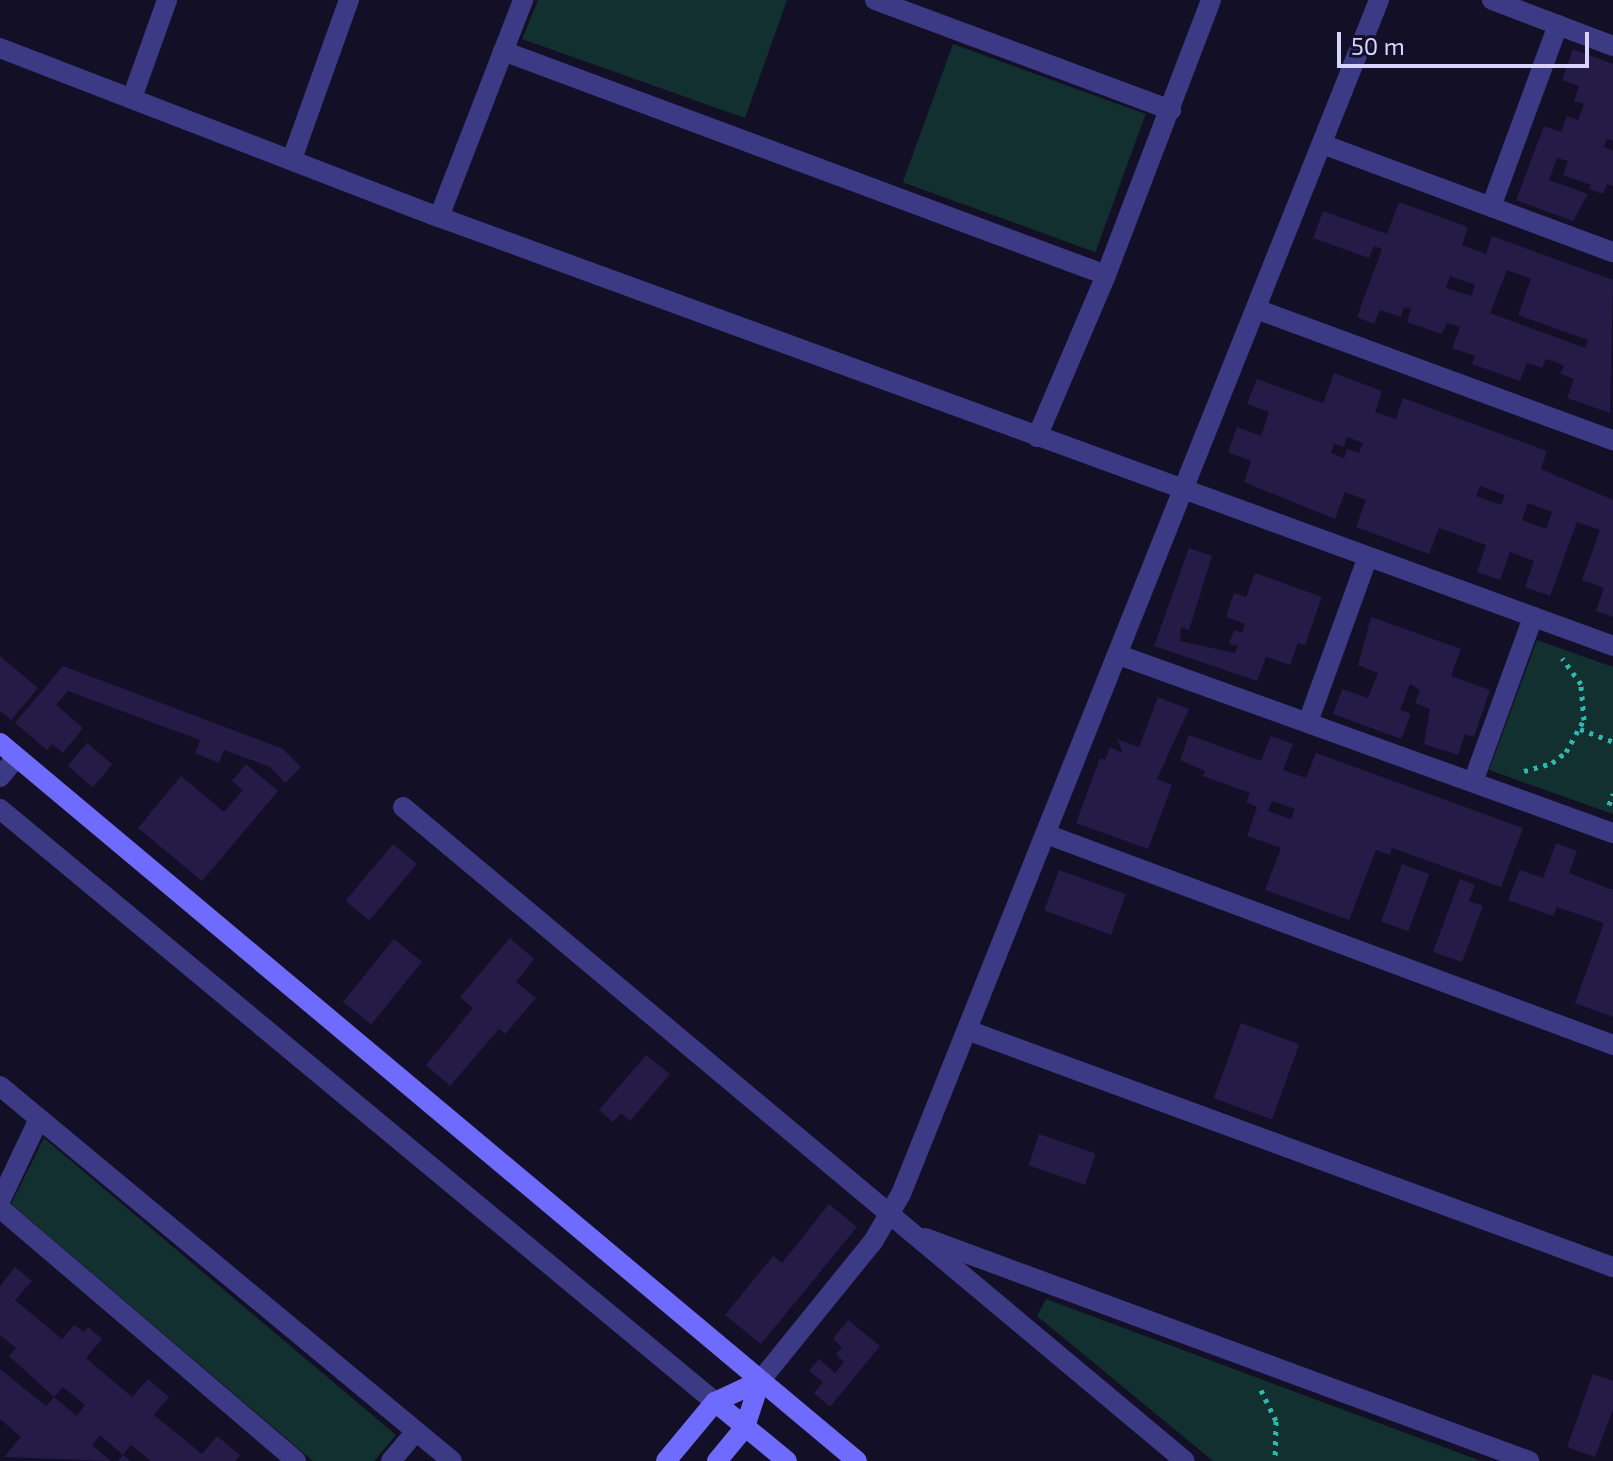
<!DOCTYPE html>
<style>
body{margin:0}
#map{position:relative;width:1613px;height:1461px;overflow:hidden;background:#130f26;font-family:"Exo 2",sans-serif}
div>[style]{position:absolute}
.green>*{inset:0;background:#12302f;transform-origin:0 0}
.building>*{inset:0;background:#241b47;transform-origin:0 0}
.path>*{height:5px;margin-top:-2.5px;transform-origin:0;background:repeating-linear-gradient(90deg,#2fb8b0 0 4px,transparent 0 10px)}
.street>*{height:20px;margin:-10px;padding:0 10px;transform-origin:10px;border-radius:10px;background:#3d3a85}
.secondary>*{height:20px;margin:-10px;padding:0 10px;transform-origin:10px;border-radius:10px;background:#6f6bff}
span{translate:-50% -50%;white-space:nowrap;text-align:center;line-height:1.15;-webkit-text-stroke:6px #130f26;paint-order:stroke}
.scale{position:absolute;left:1337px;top:32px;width:252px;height:36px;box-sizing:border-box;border:4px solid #d9d4ff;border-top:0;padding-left:10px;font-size:24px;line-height:28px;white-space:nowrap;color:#d9d4ff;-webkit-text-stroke:6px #130f26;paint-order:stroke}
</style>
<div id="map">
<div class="green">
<i style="clip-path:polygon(538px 0,787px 0,745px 118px,522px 39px)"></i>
<i style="left:953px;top:44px;width:205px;height:147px;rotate:20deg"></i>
<i style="clip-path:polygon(1537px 640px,1613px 667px,1613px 814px,1489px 770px)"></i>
<i style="clip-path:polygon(44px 1138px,396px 1435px,374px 1461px,313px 1461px,11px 1204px)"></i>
<i style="clip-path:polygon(1046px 1299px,1481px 1461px,1213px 1461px,1037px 1316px)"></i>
</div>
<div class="building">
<i style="clip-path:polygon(1573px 49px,1613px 64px,1613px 141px,1607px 139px,1604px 147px,1613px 151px,1613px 186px,1607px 184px,1603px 194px,1589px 189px,1591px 185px,1563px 175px,1568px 161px,1557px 158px,1549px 180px,1588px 194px,1573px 221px,1516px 200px,1544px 126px,1561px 132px,1567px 116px,1578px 120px,1584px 104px,1574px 101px,1579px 86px,1562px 80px)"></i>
<i style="clip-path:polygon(evenodd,1399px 202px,1468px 227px,1462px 245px,1486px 254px,1492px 236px,1613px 280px,1610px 413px,1567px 398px,1574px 379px,1560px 374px,1564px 366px,1553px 361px,1546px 359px,1542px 368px,1527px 363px,1520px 381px,1472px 364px,1475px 356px,1452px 348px,1460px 327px,1447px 323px,1442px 334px,1407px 322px,1411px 309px,1404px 307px,1401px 317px,1380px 310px,1374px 324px,1357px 317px,1382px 249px,1374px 246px,1369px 258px,1313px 238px,1323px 211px,1387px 234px,1399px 202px,1507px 270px,1531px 279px,1518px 315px,1588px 340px,1585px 348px,1490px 313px,1507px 270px,1399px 202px,1450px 276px,1475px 285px,1471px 296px,1446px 288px,1450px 276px)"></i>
<i style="clip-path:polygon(evenodd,1334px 373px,1382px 391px,1375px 412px,1396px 419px,1403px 398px,1547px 451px,1541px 469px,1613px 500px,1613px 617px,1596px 611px,1604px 588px,1582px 580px,1600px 530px,1577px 522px,1550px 596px,1525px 587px,1534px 561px,1510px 552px,1500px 580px,1477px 572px,1486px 545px,1439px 528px,1429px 554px,1356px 527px,1366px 500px,1345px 492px,1335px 519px,1244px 482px,1251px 461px,1228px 452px,1237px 427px,1261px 436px,1269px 412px,1247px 404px,1257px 379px,1323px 403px,1334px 373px,1347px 437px,1363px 443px,1359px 453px,1347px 449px,1344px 458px,1331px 453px,1334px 444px,1344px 447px,1347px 437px,1334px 373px,1480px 486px,1505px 495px,1501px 505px,1476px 496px,1480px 486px,1334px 373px,1528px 503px,1552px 512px,1546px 529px,1522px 520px,1528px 503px)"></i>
<i style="clip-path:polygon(1189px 548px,1212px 556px,1189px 630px,1181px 627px,1180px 641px,1235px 653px,1238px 646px,1229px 644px,1234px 630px,1242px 633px,1245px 624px,1226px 617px,1234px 593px,1246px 597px,1255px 573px,1322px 597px,1305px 645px,1298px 643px,1290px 665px,1266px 657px,1257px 681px,1154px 646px)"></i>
<i style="clip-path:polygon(1371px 617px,1461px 649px,1451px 676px,1490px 690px,1474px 737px,1465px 734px,1458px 755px,1424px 744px,1430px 709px,1415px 703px,1420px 690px,1410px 684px,1400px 710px,1411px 714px,1401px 739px,1333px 714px,1342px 689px,1368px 698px,1378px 673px,1358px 665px)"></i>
<i style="clip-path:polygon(0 656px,38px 688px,11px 720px,0 711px)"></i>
<i style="clip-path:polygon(63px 666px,283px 749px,301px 767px,285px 783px,270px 767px,224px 750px,219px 763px,195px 753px,200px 740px,68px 691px,56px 705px,83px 728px,63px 753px,52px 744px,47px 750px,15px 723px)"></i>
<i style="clip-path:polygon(1158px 697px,1189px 709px,1157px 779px,1172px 785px,1148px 849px,1076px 823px,1100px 758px,1105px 760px,1110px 747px,1123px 753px,1117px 739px,1139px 747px)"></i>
<i style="clip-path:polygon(evenodd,1189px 735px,1261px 761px,1271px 736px,1293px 744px,1283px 770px,1306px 778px,1316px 753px,1523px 828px,1501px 887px,1392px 848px,1390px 855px,1376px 850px,1349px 920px,1265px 890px,1281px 848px,1247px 836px,1257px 807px,1246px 802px,1250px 793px,1203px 776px,1205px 771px,1180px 760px,1189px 735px,1272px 801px,1295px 809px,1291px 819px,1268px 811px,1272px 801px)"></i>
<i style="left:87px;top:743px;width:33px;height:30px;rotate:40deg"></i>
<i style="clip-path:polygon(246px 764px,278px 791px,202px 881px,138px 828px,181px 776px,224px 812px,243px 790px,232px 781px)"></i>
<i style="clip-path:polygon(1556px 843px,1577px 851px,1569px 873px,1613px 890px,1613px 1017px,1575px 1003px,1604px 923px,1557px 907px,1553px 916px,1508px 900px,1520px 870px,1543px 878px)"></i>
<i style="left:393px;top:844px;width:31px;height:74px;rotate:40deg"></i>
<i style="left:1402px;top:864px;width:29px;height:61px;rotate:20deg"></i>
<i style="left:1059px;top:870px;width:71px;height:43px;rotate:20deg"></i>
<i style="clip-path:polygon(1460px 879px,1475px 885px,1469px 901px,1483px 906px,1462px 962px,1433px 952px)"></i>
<i style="clip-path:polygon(510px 938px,534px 959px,516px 982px,536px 998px,505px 1034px,499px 1029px,450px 1086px,426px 1065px,473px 1008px,460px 997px)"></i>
<i style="left:394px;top:939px;width:36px;height:81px;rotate:39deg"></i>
<i style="left:1241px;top:1023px;width:62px;height:80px;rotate:20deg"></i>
<i style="clip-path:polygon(646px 1055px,670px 1074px,630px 1121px,621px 1113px,613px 1122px,599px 1110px)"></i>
<i style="left:1039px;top:1134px;width:60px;height:33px;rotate:19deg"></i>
<i style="clip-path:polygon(829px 1204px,857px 1227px,761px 1344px,725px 1315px,773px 1256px,782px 1263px)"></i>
<i style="clip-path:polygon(15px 1267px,32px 1281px,15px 1300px,62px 1339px,74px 1325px,84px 1332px,88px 1327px,102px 1339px,86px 1358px,132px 1397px,148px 1379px,169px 1397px,154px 1415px,202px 1454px,217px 1436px,240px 1455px,235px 1461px,151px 1461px,131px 1445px,123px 1455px,131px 1461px,118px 1461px,123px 1455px,100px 1435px,92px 1445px,111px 1461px,4px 1457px,21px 1437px,0 1419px,0 1369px,46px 1406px,54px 1397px,77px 1416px,85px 1405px,63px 1387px,54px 1397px,9px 1356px,16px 1348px,0 1335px,0 1286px)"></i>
<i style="clip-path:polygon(848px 1320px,880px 1346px,830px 1407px,814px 1393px,823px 1382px,809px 1371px,819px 1359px,835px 1373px,844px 1362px,836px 1354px,842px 1347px,833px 1339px)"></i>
<i style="clip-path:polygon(1593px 1374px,1613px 1381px,1613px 1409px,1595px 1457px,1567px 1447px)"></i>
</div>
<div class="path">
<i style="left:1580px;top:729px;width:34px;rotate:21deg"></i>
<i style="left:1524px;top:771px;width:29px;rotate:-16deg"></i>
<i style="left:1552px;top:763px;width:18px;rotate:-38deg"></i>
<i style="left:1566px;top:752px;width:37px;rotate:-61deg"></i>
<i style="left:1584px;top:720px;width:36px;rotate:-95deg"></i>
<i style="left:1581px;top:684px;width:32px;rotate:-126deg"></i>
<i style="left:1609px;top:805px;width:12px;rotate:-70deg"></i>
<i style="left:1261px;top:1390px;width:34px;rotate:64deg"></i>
<i style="left:1276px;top:1421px;width:40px;rotate:91.4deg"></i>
</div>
<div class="street">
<i style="left:875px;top:0;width:316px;rotate:20.4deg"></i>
<i style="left:1492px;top:0;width:129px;rotate:20.8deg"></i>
<i style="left:0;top:48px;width:470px;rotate:21.1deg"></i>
<i style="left:439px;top:217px;width:1250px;rotate:20.07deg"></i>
<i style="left:503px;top:51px;width:643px;rotate:20.38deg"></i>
<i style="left:132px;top:98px;width:104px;rotate:-70.3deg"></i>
<i style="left:1322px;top:144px;width:310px;rotate:20.4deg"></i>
<i style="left:292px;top:159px;width:169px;rotate:-70.3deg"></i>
<i style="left:1491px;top:207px;width:194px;rotate:-69.8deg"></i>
<i style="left:439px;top:217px;width:233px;rotate:-68.8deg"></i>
<i style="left:1256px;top:309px;width:380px;rotate:20.2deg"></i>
<i style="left:1037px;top:437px;width:176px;rotate:-66.9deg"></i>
<i style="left:1106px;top:275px;width:294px;rotate:-69.1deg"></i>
<i style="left:1119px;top:655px;width:525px;rotate:19.82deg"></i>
<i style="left:1308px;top:722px;width:173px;rotate:-70.1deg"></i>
<i style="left:0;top:777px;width:26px;rotate:-50deg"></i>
<i style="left:1473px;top:782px;width:176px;rotate:-70deg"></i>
<i style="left:403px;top:807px;width:1019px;rotate:39.91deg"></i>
<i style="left:0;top:809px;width:929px;rotate:39.67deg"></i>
<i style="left:1046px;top:834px;width:605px;rotate:20.41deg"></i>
<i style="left:967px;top:1030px;width:688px;rotate:20.15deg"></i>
<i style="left:0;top:1086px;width:587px;rotate:39.68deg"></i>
<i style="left:0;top:1201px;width:91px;rotate:-64.6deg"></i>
<i style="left:0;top:1208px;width:389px;rotate:40.5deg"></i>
<i style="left:925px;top:1238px;width:644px;rotate:20.26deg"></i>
<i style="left:760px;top:1381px;width:181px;rotate:-51deg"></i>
<i style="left:874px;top:1240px;width:53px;rotate:-59.6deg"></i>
<i style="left:901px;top:1194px;width:1286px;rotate:-68.18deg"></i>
<i style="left:391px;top:1461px;width:39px;rotate:-50deg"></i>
</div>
<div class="secondary">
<i style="left:0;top:743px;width:1118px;rotate:39.96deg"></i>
<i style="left:715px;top:1402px;width:93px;rotate:39.3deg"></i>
<i style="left:666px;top:1461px;width:77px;rotate:-50.3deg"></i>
<i style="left:715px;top:1402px;width:50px;rotate:-25deg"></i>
<i style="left:717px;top:1461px;width:44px;rotate:-50.5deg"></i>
<i style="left:745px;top:1427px;width:48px;rotate:-71.9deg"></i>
</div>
<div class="scale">50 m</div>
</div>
